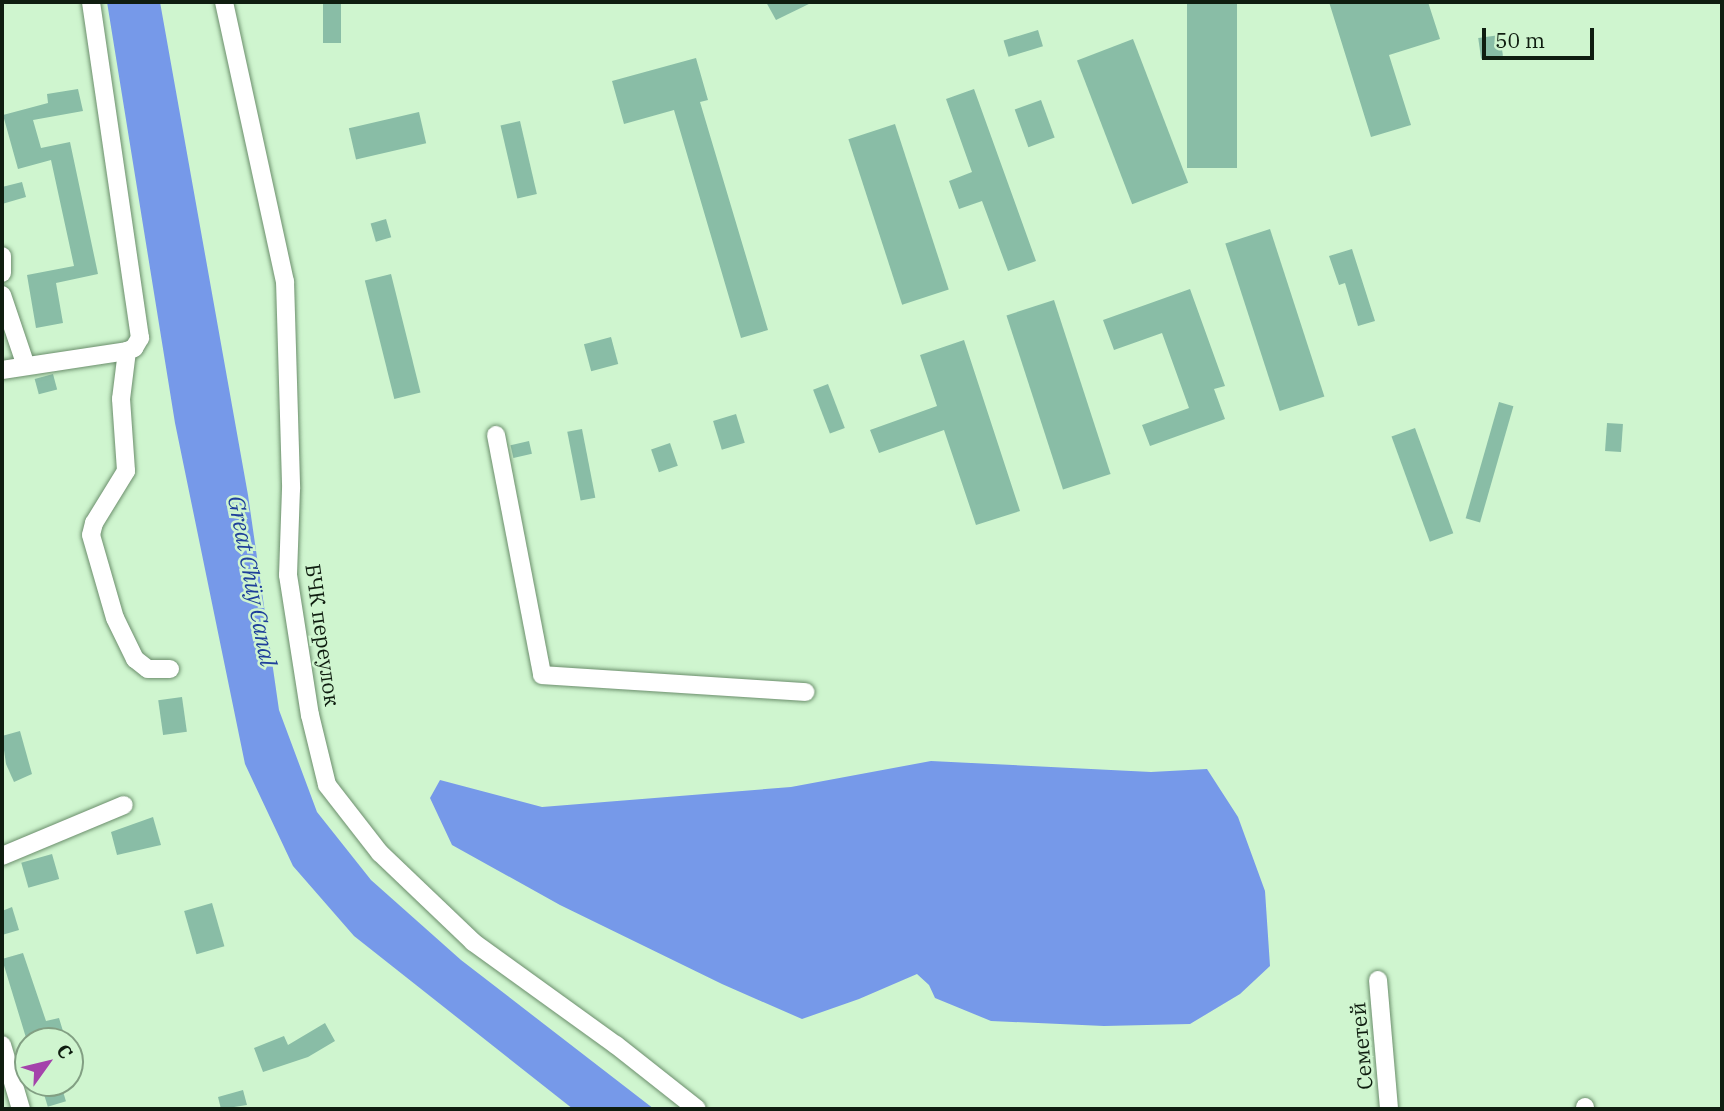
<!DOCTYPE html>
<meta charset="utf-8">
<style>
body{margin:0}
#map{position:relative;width:1724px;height:1111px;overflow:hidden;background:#cff5cf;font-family:"IBM Plex Serif",serif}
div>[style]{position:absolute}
.water>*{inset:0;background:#7699e9}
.building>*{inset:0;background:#89bda6;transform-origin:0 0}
.roads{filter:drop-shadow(0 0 2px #6b8e6c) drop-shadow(0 0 2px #6b8e6c)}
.minor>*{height:18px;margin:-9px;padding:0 9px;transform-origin:9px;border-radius:9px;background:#fff}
span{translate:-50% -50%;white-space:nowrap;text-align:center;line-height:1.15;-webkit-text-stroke:5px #cff5cf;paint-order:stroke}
.street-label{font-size:21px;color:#0f1d10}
.water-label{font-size:23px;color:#1e3f9a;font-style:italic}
.frame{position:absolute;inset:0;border:4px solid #0f1d10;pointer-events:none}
.north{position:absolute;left:14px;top:1027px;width:70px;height:70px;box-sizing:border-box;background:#cff5cf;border:2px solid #829f83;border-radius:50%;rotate:56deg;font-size:19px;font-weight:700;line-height:28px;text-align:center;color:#0f1d10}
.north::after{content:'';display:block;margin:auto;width:24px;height:32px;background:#a443ab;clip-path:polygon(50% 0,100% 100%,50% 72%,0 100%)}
.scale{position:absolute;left:1482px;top:28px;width:112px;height:32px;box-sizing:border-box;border:4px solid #0f1d10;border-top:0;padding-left:9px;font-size:21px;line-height:24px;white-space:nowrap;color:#0f1d10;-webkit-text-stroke:5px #cff5cf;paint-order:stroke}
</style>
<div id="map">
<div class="water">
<i style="clip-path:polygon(107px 2px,160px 2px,248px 495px,279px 710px,317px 812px,371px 880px,461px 960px,654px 1109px,573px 1109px,354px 936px,293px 866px,245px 764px,175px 423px)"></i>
<i style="clip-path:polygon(931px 761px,1151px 772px,1207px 769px,1238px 817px,1265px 891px,1270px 966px,1240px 994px,1190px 1024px,1104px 1026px,991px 1021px,935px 998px,929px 985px,917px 974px,859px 999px,802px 1019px,722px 984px,560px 905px,452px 845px,430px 798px,440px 780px,542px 807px,791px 787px)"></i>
</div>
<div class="building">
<i style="left:323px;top:2px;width:18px;height:41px"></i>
<i style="clip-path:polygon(766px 2px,813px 2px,776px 20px)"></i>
<i style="left:1187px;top:2px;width:50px;height:166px"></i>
<i style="clip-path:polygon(1329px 2px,1428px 2px,1440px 39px,1389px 55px,1411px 125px,1371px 137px)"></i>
<i style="left:1038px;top:30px;width:17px;height:36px;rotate:73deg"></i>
<i style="left:1500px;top:35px;width:21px;height:22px;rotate:82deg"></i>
<i style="left:1133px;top:39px;width:154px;height:60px;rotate:69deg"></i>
<i style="clip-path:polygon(696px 58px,708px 100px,700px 102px,768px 330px,741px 338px,674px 110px,624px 124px,612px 81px)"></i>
<i style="clip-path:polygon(78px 89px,83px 111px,33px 120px,41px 148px,70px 142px,98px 274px,56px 283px,63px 323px,36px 328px,27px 275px,74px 266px,51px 160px,18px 169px,3px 115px,48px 103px,47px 94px)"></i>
<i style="clip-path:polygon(974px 89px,1036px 261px,1008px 271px,982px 201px,959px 209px,949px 181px,972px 172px,946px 99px)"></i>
<i style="left:1041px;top:100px;width:40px;height:28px;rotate:70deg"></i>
<i style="left:419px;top:112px;width:32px;height:72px;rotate:77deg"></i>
<i style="left:520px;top:121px;width:75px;height:20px;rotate:77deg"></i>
<i style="left:895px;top:124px;width:174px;height:49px;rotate:72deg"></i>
<i style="clip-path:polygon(22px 182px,26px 197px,2px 204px,2px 187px)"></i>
<i style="left:386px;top:219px;width:19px;height:16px;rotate:74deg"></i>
<i style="left:1270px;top:229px;width:176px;height:47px;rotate:72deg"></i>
<i style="clip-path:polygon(1352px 249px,1375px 321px,1358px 326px,1345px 283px,1339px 285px,1329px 256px)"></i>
<i style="left:391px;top:274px;width:122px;height:27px;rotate:76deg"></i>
<i style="clip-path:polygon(1190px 289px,1225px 386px,1214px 389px,1225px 419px,1150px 446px,1142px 425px,1189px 408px,1162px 333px,1114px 350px,1103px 320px)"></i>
<i style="left:1054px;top:300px;width:183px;height:50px;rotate:72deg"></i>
<i style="left:611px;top:337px;width:28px;height:28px;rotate:75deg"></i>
<i style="clip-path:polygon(964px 340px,1020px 511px,976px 525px,944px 430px,879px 453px,870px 430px,937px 406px,920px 355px)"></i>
<i style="left:53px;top:374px;width:16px;height:19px;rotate:75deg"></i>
<i style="left:828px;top:384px;width:47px;height:16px;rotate:69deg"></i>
<i style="left:1499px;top:402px;width:15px;height:121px;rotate:16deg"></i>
<i style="left:736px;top:414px;width:30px;height:24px;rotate:73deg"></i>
<i style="left:1607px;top:423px;width:16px;height:28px;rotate:4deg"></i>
<i style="left:1415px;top:428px;width:112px;height:25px;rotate:70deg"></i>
<i style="left:582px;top:429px;width:70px;height:15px;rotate:79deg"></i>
<i style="left:529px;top:441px;width:13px;height:19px;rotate:77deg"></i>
<i style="left:670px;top:443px;width:24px;height:20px;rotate:71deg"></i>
<i style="left:182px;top:697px;width:35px;height:24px;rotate:82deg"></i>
<i style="clip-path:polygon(20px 731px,32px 774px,14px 782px,6px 764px,2px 736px)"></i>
<i style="clip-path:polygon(153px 817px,161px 845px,117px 855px,111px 832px)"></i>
<i style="left:52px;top:854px;width:26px;height:32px;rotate:74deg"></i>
<i style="left:212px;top:903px;width:45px;height:29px;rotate:74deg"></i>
<i style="clip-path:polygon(12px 907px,19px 930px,2px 935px,2px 911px)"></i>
<i style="clip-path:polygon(23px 953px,46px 1021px,59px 1018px,66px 1041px,27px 1041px,2px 959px)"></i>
<i style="clip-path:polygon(325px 1023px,335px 1041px,308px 1057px,263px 1072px,254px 1048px,284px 1036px,288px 1045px)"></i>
<i style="left:61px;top:1085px;width:17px;height:19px;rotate:73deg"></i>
<i style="clip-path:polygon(243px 1090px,247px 1105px,221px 1109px,218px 1097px)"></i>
</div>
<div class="roads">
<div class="minor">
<i style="left:224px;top:2px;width:286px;rotate:77.7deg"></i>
<i style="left:285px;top:281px;width:208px;rotate:88.3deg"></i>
<i style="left:291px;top:489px;width:86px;rotate:92deg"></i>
<i style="left:288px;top:575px;width:142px;rotate:81.1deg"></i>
<i style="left:310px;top:715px;width:72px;rotate:76.3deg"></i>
<i style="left:327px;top:785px;width:86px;rotate:52.1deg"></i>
<i style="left:380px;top:853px;width:129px;rotate:43.7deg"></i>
<i style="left:473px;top:942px;width:176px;rotate:35.8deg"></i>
<i style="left:616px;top:1045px;width:103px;rotate:38.3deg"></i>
<i style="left:2px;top:256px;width:17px;rotate:90deg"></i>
<i style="left:2px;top:295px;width:75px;rotate:71.3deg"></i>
<i style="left:127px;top:351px;width:48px;rotate:97.1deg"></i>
<i style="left:121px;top:399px;width:72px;rotate:86deg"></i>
<i style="left:126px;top:471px;width:61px;rotate:121.6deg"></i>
<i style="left:94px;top:523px;width:12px;rotate:104deg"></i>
<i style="left:91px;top:535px;width:86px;rotate:73.9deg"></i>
<i style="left:115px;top:618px;width:46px;rotate:64deg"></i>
<i style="left:135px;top:659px;width:16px;rotate:38deg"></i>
<i style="left:148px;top:669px;width:22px"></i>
<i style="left:2px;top:370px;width:126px;rotate:-8.6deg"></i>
<i style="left:127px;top:351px;width:8px;rotate:-23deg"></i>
<i style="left:134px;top:348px;width:12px;rotate:-59deg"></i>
<i style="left:140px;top:338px;width:340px;rotate:-98.3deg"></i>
<i style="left:496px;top:435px;width:244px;rotate:79.1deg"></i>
<i style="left:542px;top:675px;width:264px;rotate:3.7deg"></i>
<i style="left:2px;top:856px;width:132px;rotate:-22.7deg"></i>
<i style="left:1378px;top:980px;width:129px;rotate:85.1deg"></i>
<i style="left:2px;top:1045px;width:67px;rotate:73.5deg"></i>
<i style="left:1585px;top:1107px;width:2px;rotate:90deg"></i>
</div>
</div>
<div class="street-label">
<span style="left:323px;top:635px;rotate:82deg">БЧК переулок</span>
<span style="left:1361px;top:1046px;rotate:-95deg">Семетей</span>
</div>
<div class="water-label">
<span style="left:253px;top:581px;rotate:79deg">Great Chüy Canal</span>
</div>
<div class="frame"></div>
<div class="north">С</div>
<div class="scale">50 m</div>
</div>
